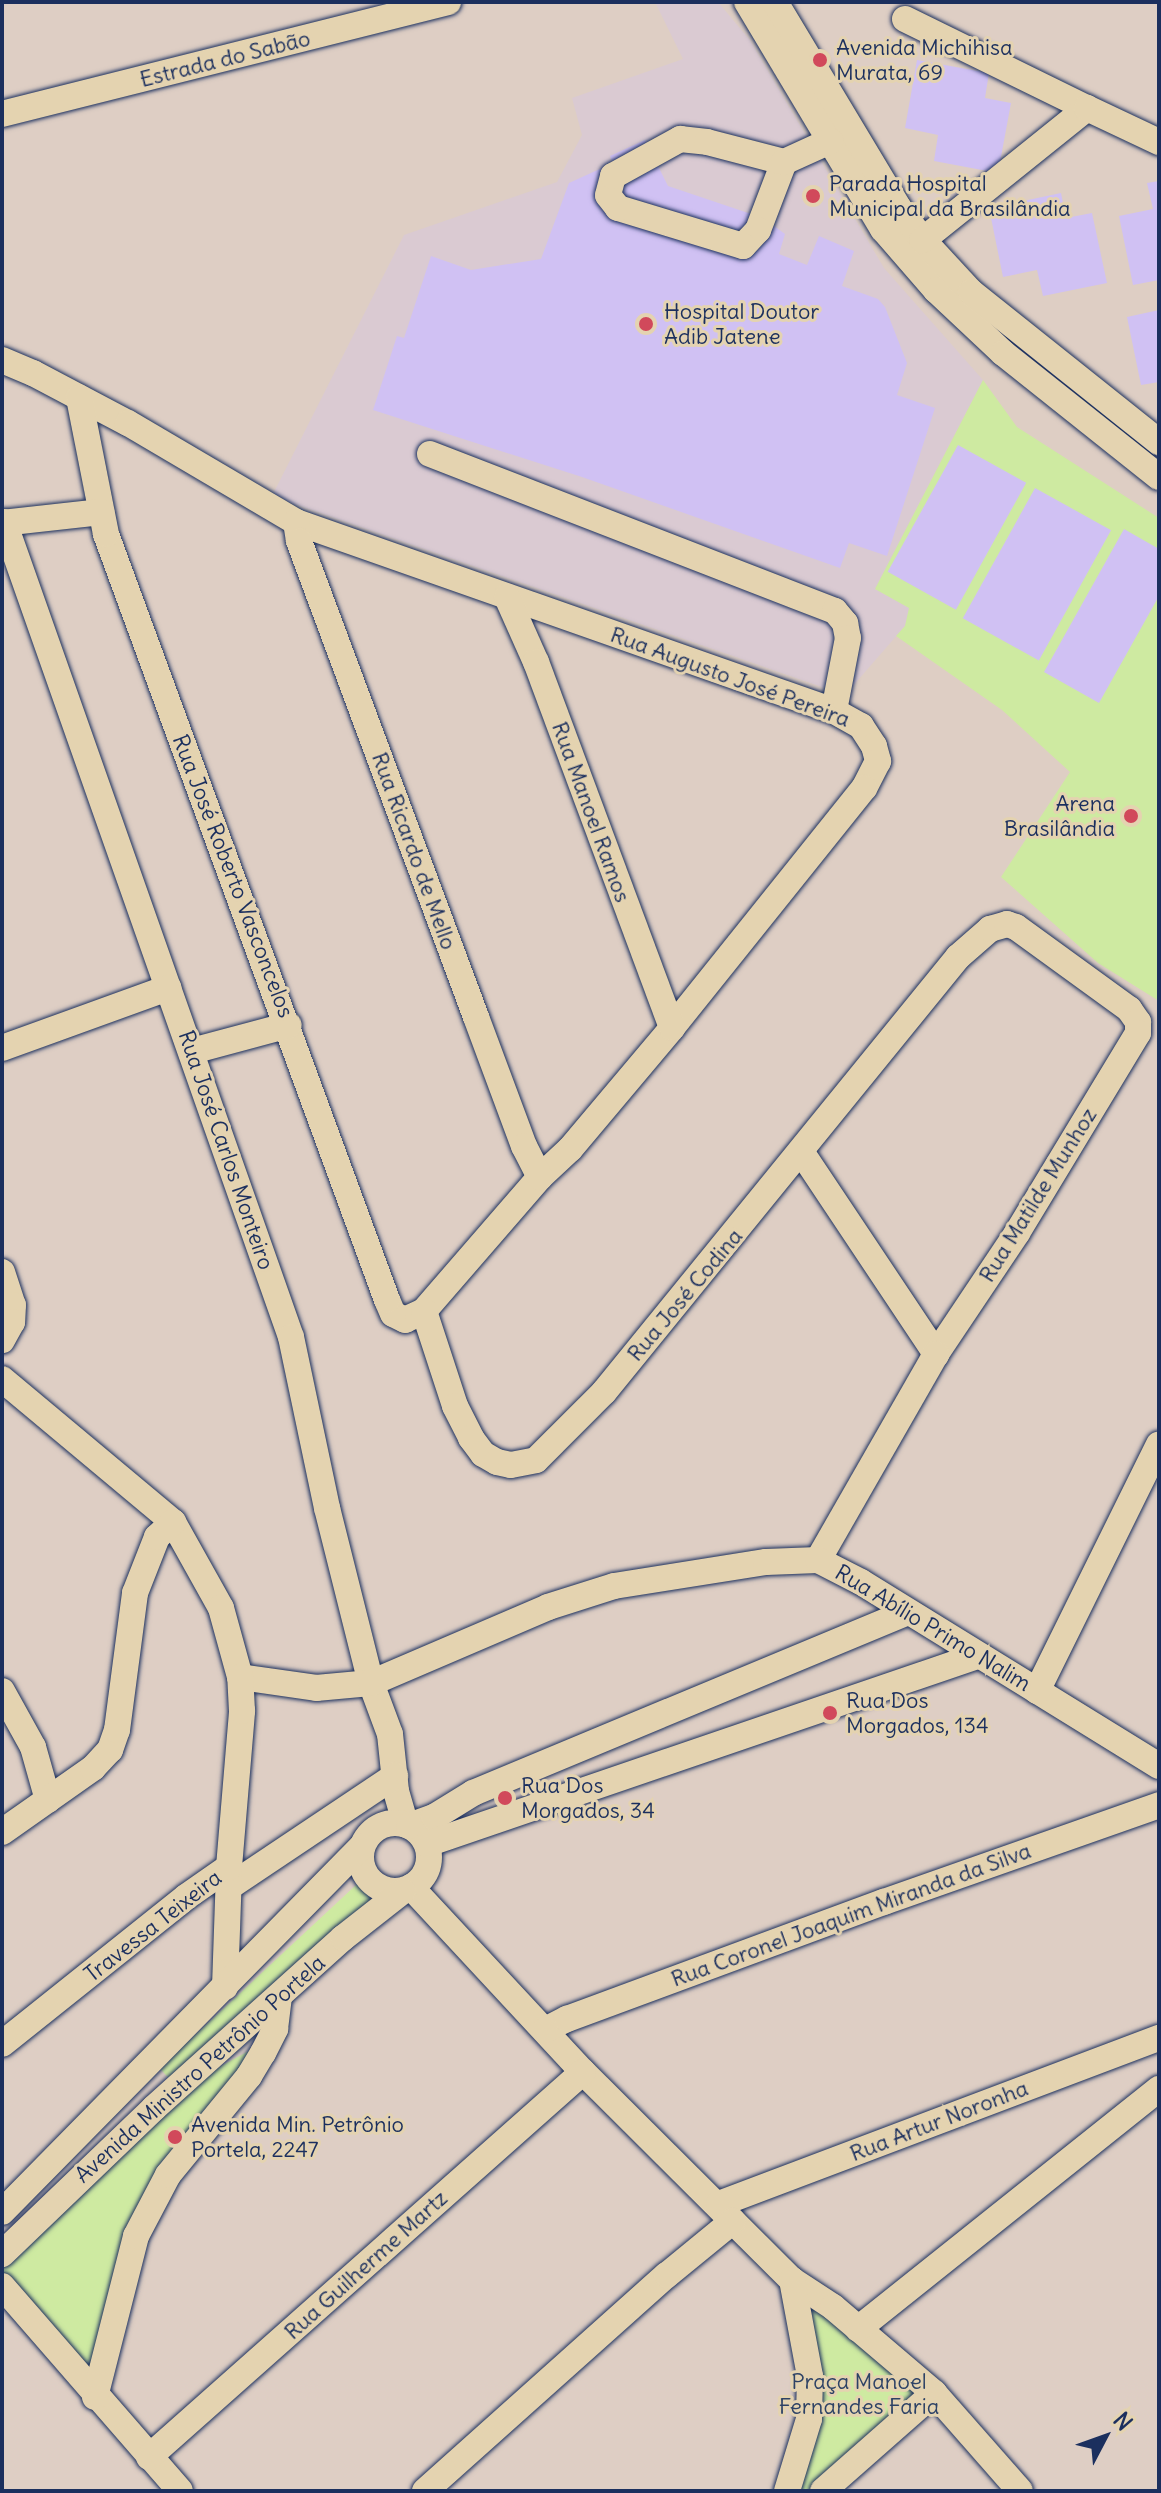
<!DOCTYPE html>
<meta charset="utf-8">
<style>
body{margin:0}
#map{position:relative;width:1161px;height:2493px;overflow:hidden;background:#decec4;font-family:Delius,sans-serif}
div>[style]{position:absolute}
.built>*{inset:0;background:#dacad2}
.green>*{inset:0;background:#ceeaa1;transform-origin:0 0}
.building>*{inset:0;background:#d0c1f3;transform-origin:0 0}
.roads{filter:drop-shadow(0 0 2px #1b2f5e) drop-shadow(0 0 2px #1b2f5e)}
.minor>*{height:26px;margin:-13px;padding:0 13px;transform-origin:13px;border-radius:13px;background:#e4d3b0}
.minor>.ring{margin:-13px;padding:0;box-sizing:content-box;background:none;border:26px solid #e4d3b0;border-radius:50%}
.dots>*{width:22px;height:22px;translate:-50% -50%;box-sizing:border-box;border:4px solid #e4d3b0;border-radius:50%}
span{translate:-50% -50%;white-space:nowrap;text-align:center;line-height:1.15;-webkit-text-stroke:6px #e4d3b0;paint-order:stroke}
.poi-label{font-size:22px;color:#1b2f5e}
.left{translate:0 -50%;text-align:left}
.right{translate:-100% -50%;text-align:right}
.street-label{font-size:22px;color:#1b2f5e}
.park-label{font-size:22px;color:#2d4265}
.frame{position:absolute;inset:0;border:4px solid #1b2f5e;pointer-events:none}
.north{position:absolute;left:1065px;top:2397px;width:80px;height:80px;-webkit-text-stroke:6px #e4d3b0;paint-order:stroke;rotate:49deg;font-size:22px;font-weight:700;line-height:32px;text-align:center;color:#1b2f5e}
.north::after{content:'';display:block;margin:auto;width:28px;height:36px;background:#1b2f5e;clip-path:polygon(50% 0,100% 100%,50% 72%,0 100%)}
</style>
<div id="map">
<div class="built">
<i style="clip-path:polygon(655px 2px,718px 2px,749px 39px,884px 268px,983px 380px,875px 589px,910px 608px,905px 626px,845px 695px,272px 496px,404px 235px,557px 182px,582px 135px,572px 98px,683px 59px)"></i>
</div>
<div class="green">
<i style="clip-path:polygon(983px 380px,1017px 427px,1159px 518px,1159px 1001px,1098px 963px,1001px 877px,1070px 772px,1002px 710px,896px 636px,905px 626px,909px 608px,875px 589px)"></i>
<i style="left:357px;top:1884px;width:21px;height:270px;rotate:47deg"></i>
<i style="clip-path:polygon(276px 2036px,167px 2175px,98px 2385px,2px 2285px,2px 2263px,175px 2091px)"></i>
<i style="clip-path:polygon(792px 2280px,934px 2393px,823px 2491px,786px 2491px,809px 2419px)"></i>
</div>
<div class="building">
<i style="clip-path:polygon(917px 60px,989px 73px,985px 98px,1011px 103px,998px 173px,934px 161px,938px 135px,905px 128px)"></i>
<i style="clip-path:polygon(645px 140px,668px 186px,763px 218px,785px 234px,779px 254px,807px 265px,819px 236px,854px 251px,842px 286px,878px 299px,885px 307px,907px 363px,897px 395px,935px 408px,887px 556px,849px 543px,840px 568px,582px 477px,373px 410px,397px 336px,404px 338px,431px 256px,471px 270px,541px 259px,569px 183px,613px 163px,610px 156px)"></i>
<i style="clip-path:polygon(1159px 181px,1159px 280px,1133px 285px,1119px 216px,1153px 209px,1147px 183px)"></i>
<i style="clip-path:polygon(1061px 193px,1066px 218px,1092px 213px,1107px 283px,1043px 296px,1037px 270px,1003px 277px,989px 208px)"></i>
<i style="clip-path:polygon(1159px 310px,1159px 382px,1141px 385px,1127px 317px)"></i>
<i style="left:958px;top:445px;width:78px;height:145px;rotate:29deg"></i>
<i style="left:1035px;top:488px;width:87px;height:149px;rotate:29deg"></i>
<i style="clip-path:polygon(1124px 529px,1159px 549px,1159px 596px,1099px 703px,1044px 672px)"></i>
</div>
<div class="roads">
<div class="minor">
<i style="left:747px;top:2px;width:265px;rotate:59.1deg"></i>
<i style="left:883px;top:229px;width:81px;rotate:49deg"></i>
<i style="left:936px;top:290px;width:92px;rotate:43.2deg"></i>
<i style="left:1003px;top:353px;width:199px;rotate:38.5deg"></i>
<i style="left:775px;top:2px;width:239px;rotate:59deg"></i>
<i style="left:898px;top:207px;width:41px;rotate:52.9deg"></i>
<i style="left:923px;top:240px;width:71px;rotate:47.3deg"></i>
<i style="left:971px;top:292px;width:241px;rotate:38.6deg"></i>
<i style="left:905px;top:19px;width:203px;rotate:26.1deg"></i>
<i style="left:1087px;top:108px;width:211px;rotate:141.2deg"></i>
<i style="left:1087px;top:108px;width:80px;rotate:25.3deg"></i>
<i style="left:2px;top:114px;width:460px;rotate:-14.1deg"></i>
<i style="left:784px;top:162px;width:73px;rotate:110.9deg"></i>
<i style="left:758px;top:230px;width:22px;rotate:133deg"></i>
<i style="left:743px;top:246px;width:131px;rotate:-163.1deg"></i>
<i style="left:618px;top:208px;width:16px;rotate:-128deg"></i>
<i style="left:608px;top:195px;width:20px;rotate:-75deg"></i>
<i style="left:613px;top:176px;width:77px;rotate:-28.9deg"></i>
<i style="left:680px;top:139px;width:27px;rotate:6deg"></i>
<i style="left:707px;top:142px;width:80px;rotate:14.6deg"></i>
<i style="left:784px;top:162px;width:51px;rotate:-24.5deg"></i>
<i style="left:2px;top:360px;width:34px;rotate:23deg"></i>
<i style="left:33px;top:373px;width:107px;rotate:27.8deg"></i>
<i style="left:128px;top:423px;width:195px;rotate:30.5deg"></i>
<i style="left:296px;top:522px;width:570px;rotate:19.36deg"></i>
<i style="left:834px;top:711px;width:31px;rotate:29deg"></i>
<i style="left:861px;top:726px;width:24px;rotate:57deg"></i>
<i style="left:874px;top:746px;width:16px;rotate:75deg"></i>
<i style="left:878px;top:761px;width:30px;rotate:117deg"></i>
<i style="left:864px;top:788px;width:307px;rotate:128.7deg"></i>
<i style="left:672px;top:1028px;width:158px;rotate:130.1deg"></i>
<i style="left:570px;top:1149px;width:41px;rotate:137deg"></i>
<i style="left:540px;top:1177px;width:177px;rotate:130.9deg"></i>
<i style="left:424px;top:1311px;width:21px;rotate:155deg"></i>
<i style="left:405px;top:1320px;width:13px;rotate:-153deg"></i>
<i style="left:393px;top:1314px;width:15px;rotate:-113deg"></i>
<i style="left:387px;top:1300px;width:816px;rotate:-110.15deg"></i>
<i style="left:106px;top:534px;width:139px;rotate:-101.2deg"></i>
<i style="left:430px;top:454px;width:434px;rotate:21.2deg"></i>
<i style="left:835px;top:611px;width:16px;rotate:50deg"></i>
<i style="left:845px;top:623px;width:15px;rotate:79deg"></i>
<i style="left:848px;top:638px;width:74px;rotate:100.9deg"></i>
<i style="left:4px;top:522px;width:864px;rotate:70.6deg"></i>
<i style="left:291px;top:1337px;width:175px;rotate:78.1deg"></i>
<i style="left:327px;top:1508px;width:180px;rotate:75.9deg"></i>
<i style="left:371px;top:1683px;width:54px;rotate:69.6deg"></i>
<i style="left:390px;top:1734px;width:57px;rotate:84deg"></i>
<i style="left:396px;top:1791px;width:35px;rotate:74deg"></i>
<i style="left:296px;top:522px;width:19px;rotate:81deg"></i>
<i style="left:299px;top:541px;width:508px;rotate:69.6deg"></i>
<i style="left:476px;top:1017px;width:138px;rotate:69.6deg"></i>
<i style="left:524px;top:1146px;width:35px;rotate:63deg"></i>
<i style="left:2px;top:523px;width:100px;rotate:-6.3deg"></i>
<i style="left:507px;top:597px;width:71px;rotate:66deg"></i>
<i style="left:536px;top:662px;width:390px;rotate:69.6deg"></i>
<i style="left:2px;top:1048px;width:177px;rotate:-19.9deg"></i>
<i style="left:192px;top:1051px;width:100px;rotate:-15deg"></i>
<i style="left:802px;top:1153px;width:242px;rotate:56.3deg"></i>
<i style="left:2px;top:1272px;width:35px;rotate:72deg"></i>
<i style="left:13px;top:1305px;width:17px;rotate:93deg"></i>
<i style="left:12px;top:1322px;width:21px;rotate:119deg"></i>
<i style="left:424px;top:1311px;width:100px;rotate:71.9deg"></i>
<i style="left:455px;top:1406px;width:36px;rotate:63deg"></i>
<i style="left:471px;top:1438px;width:20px;rotate:53deg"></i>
<i style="left:483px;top:1454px;width:16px;rotate:30deg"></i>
<i style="left:497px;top:1462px;width:14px;rotate:12deg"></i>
<i style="left:511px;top:1465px;width:25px;rotate:-11deg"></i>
<i style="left:536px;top:1460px;width:96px;rotate:-45deg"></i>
<i style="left:604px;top:1392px;width:561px;rotate:-50.86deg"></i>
<i style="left:958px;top:957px;width:43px;rotate:-41.2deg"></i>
<i style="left:990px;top:929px;width:18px;rotate:-16deg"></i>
<i style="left:1007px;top:924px;width:9px;rotate:18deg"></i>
<i style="left:1016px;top:927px;width:140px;rotate:36deg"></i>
<i style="left:1129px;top:1009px;width:16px;rotate:55deg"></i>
<i style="left:1138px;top:1022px;width:11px;rotate:90deg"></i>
<i style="left:1138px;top:1033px;width:234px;rotate:121.2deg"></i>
<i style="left:1017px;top:1233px;width:146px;rotate:123.8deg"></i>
<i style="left:936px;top:1354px;width:237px;rotate:119.8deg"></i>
<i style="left:2px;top:1379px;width:223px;rotate:39.9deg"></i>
<i style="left:173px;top:1522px;width:98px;rotate:60.8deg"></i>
<i style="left:221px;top:1608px;width:72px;rotate:74.6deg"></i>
<i style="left:240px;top:1677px;width:77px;rotate:8.2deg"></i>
<i style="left:316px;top:1688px;width:55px;rotate:-5.2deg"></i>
<i style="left:371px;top:1683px;width:193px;rotate:-23.2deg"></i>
<i style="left:548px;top:1607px;width:69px;rotate:-17.7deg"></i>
<i style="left:614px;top:1586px;width:154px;rotate:-9deg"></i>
<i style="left:766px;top:1562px;width:52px;rotate:-2.2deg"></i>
<i style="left:818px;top:1560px;width:48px;rotate:27.1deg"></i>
<i style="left:861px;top:1582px;width:350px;rotate:31.7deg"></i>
<i style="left:2px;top:1691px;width:64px;rotate:61deg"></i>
<i style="left:33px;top:1747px;width:55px;rotate:74.2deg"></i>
<i style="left:1037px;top:1691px;width:275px;rotate:-63.7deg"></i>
<i class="ring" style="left:361px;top:1823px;width:42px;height:42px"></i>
<i style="left:409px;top:1826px;width:27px;rotate:-20deg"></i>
<i style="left:434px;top:1817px;width:46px;rotate:-31.6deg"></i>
<i style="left:473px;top:1793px;width:470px;rotate:-22.6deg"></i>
<i style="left:2px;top:1832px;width:111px;rotate:-35.1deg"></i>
<i style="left:93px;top:1768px;width:25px;rotate:-47deg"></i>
<i style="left:110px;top:1750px;width:21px;rotate:-71deg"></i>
<i style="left:117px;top:1730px;width:138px;rotate:-82.5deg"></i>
<i style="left:135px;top:1593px;width:60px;rotate:-68.6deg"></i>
<i style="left:157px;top:1537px;width:22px;rotate:-43deg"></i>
<i style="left:427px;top:1844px;width:581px;rotate:-18.87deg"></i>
<i style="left:229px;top:1887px;width:200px;rotate:-33.8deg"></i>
<i style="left:411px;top:1887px;width:253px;rotate:47.1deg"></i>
<i style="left:583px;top:2072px;width:295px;rotate:44.9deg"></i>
<i style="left:792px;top:2280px;width:49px;rotate:33.4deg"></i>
<i style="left:833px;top:2307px;width:133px;rotate:40.4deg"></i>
<i style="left:934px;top:2393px;width:130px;rotate:48.7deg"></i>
<i style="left:225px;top:1987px;width:116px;rotate:-88deg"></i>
<i style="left:545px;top:2030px;width:25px;rotate:-27deg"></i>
<i style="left:567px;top:2019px;width:338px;rotate:-20.3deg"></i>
<i style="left:884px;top:1902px;width:292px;rotate:-19.4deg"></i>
<i style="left:2px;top:2044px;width:236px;rotate:-38.6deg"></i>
<i style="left:186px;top:1897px;width:52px;rotate:-34.9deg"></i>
<i style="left:229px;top:1867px;width:157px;rotate:-85.2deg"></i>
<i style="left:242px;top:1711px;width:34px;rotate:-93deg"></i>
<i style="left:719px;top:2204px;width:470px;rotate:-20.7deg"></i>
<i style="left:2px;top:2212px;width:513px;rotate:-45.47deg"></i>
<i style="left:2px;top:2254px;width:211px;rotate:-43.8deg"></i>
<i style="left:154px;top:2108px;width:254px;rotate:-42deg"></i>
<i style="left:343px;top:1938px;width:76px;rotate:-38.1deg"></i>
<i style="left:2px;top:2286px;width:271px;rotate:49deg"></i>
<i style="left:858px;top:2329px;width:385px;rotate:-38.6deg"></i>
<i style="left:95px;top:2397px;width:166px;rotate:-75.7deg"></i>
<i style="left:136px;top:2236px;width:69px;rotate:-62.3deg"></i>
<i style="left:168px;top:2175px;width:128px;rotate:-50.7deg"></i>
<i style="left:249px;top:2076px;width:27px;rotate:-59deg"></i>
<i style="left:263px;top:2053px;width:27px;rotate:-63deg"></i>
<i style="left:275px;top:2029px;width:32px;rotate:-83deg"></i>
<i style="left:149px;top:2457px;width:580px;rotate:-41.58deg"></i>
<i style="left:425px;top:2491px;width:324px;rotate:-41.8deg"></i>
<i style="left:667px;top:2275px;width:85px;rotate:-39.3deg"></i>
<i style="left:787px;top:2491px;width:75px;rotate:-73deg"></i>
<i style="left:809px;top:2419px;width:43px;rotate:-88.7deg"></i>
<i style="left:810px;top:2376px;width:98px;rotate:-100.6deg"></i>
<i style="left:823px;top:2491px;width:148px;rotate:-41.4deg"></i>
</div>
</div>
<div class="dots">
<i style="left:820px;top:60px;background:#d1495b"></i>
<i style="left:813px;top:196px;background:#d1495b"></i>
<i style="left:646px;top:324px;background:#d1495b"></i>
<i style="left:1131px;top:816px;background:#d1495b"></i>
<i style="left:830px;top:1713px;background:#d1495b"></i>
<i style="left:505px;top:1798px;background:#d1495b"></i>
<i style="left:175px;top:2137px;background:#d1495b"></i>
</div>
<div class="poi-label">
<span class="left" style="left:836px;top:60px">Avenida Michihisa<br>Murata, 69</span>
<span class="left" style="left:829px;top:196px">Parada Hospital<br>Municipal da Brasilândia</span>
<span class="left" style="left:664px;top:324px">Hospital Doutor<br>Adib Jatene</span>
<span class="right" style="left:1115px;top:816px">Arena<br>Brasilândia</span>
<span class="left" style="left:846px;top:1713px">Rua Dos<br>Morgados, 134</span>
<span class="left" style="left:521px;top:1798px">Rua Dos<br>Morgados, 34</span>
<span class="left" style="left:191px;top:2137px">Avenida Min. Petrônio<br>Portela, 2247</span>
</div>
<div class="street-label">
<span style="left:225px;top:59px;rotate:-14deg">Estrada do Sabão</span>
<span style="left:730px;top:677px;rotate:20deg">Rua Augusto José Pereira</span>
<span style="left:591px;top:812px;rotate:70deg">Rua Manoel Ramos</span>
<span style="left:414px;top:851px;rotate:70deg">Rua Ricardo de Mello</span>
<span style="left:233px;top:876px;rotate:69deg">Rua José Roberto Vasconcelos</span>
<span style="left:226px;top:1150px;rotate:71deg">Rua José Carlos Monteiro</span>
<span style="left:1038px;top:1195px;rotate:-58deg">Rua Matilde Munhoz</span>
<span style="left:685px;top:1295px;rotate:-50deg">Rua José Codina</span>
<span style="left:933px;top:1628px;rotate:31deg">Rua Abílio Primo Nalim</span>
<span style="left:851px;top:1915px;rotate:-20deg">Rua Coronel Joaquim Miranda da Silva</span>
<span style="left:153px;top:1926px;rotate:-38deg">Travessa Teixeira</span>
<span style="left:200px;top:2069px;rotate:-42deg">Avenida Ministro Petrônio Portela</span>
<span style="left:939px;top:2121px;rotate:-21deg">Rua Artur Noronha</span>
<span style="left:366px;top:2265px;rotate:-42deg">Rua Guilherme Martz</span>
</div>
<div class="park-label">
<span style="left:859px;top:2394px">Praça Manoel<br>Fernandes Faria</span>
</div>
<div class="frame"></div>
<div class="north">N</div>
</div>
